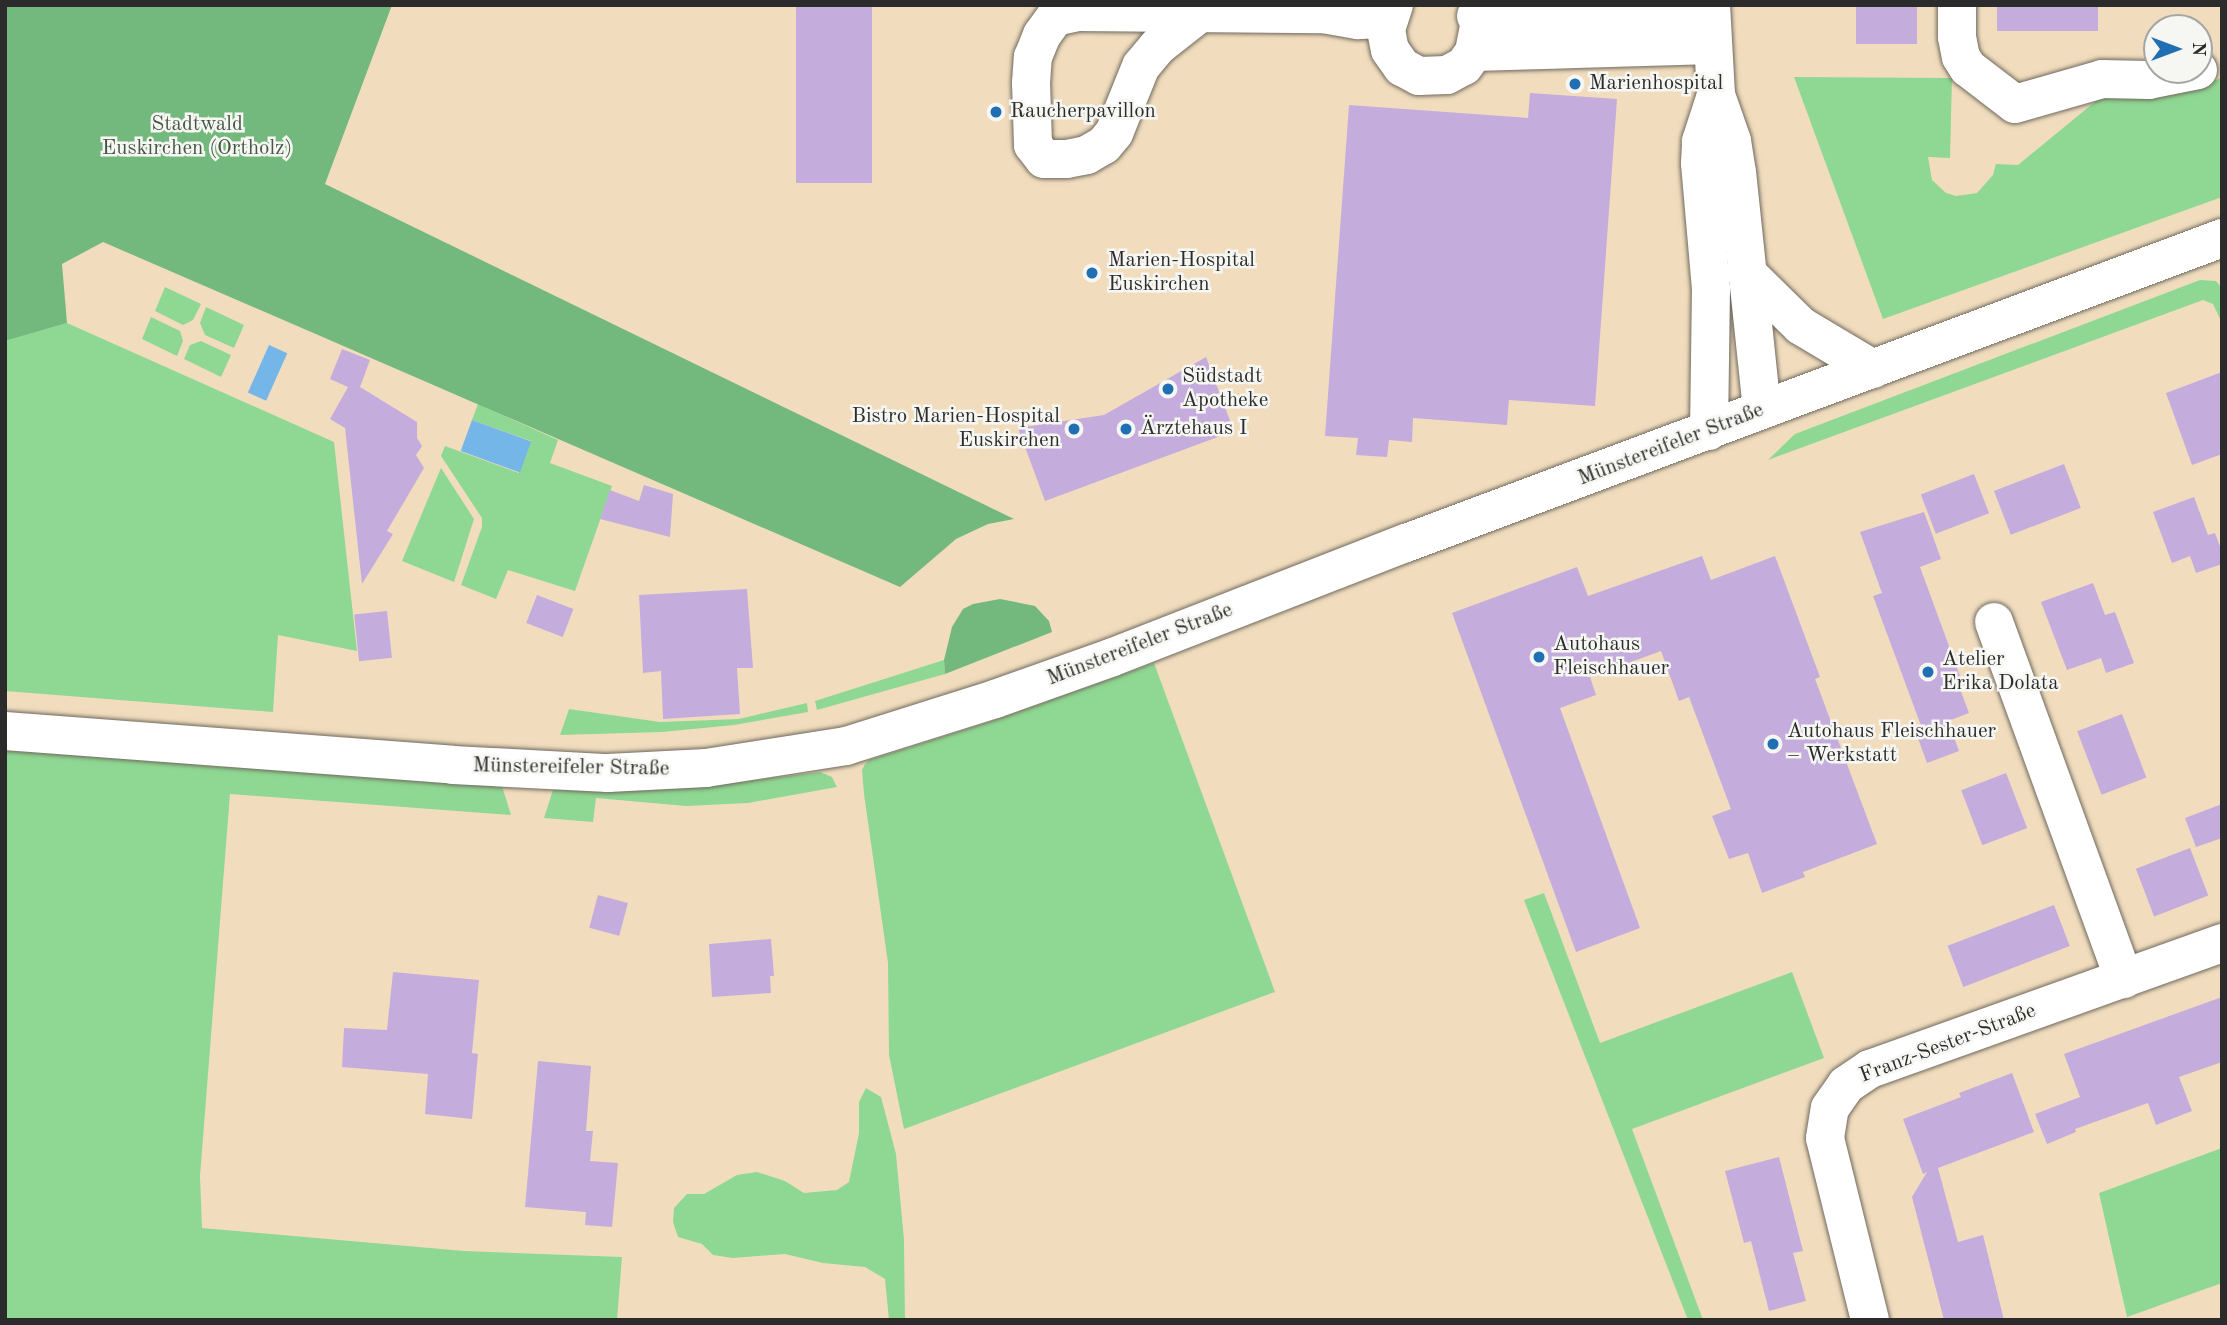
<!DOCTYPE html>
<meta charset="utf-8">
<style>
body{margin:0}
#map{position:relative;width:2227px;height:1325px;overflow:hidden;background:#f1ddbe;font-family:"Old Standard TT",serif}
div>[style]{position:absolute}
.green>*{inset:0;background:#8fd893}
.forest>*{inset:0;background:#73b87d}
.water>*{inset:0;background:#75b6e9;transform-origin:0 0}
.building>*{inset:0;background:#c4acdd;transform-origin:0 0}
.roads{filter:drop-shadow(0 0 2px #70695e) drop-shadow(0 0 2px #70695e)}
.minor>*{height:38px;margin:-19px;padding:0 19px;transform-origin:19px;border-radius:19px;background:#fff}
.dots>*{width:19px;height:19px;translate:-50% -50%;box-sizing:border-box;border:4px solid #f6f6f2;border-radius:50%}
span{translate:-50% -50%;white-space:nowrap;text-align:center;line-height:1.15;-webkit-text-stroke:5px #f6f6f2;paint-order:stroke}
.poi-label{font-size:21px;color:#2b2b2b}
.left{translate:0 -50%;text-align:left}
.right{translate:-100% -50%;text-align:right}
.park-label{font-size:21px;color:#445645}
.street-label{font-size:21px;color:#2b2b2b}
.frame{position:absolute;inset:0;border:7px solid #2b2b2b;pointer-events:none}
.north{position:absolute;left:2143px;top:14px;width:70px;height:70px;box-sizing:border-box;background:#f6f6f2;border:2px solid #a5a5a2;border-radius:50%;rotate:90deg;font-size:19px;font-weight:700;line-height:28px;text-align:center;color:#2b2b2b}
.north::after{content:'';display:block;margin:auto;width:24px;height:32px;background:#1f6fb2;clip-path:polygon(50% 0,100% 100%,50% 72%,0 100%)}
</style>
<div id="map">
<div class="green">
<i style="clip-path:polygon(1794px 77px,1952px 78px,1950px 158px,1928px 157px,1932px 180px,1946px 193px,1956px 196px,1977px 193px,1993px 175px,1996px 164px,2018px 165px,2102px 96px,2197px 86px,2222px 78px,2222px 197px,1883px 319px)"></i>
<i style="clip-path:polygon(2200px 280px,2216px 281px,2220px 286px,2222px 323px,2213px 304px,2203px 300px,1768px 460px,1795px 434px)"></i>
<i style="clip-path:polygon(165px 287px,201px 304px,193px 320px,183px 325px,155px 311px)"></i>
<i style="clip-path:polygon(206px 307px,244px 325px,234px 348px,205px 335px,200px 323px)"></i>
<i style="clip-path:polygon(151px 317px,180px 331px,183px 341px,177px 356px,142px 339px)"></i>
<i style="clip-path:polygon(67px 323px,334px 442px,357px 651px,278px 635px,273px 712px,5px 691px,5px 341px)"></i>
<i style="clip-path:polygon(201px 341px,231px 355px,221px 377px,184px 359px,190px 345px)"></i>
<i style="clip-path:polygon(478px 404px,558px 440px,550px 463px,612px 486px,575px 591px,508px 570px,496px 599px,461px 585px,482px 527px,482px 518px,441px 456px,445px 446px,519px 473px,531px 441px,472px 420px)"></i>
<i style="clip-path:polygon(441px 468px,474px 519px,454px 582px,402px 561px)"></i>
<i style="clip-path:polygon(944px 660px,945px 674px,817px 710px,815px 701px)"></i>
<i style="clip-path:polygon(1154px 663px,1275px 992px,904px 1129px,889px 1055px,888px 963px,864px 794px,862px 770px,865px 764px,869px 760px,992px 721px)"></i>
<i style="clip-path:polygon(807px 703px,808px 712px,734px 725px,662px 732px,560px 735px,569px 709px,660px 722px,739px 719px)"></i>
<i style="clip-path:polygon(5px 747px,502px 786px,511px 815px,230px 794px,200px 1176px,202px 1228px,464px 1251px,622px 1257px,617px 1320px,5px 1320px)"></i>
<i style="clip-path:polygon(820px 772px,832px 777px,837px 787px,748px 803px,686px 806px,596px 798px,593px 822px,544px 818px,553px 790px,691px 788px)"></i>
<i style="clip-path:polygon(1544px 893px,1600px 1043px,1792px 972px,1824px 1058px,1632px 1129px,1703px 1320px,1688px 1320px,1524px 900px)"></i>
<i style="clip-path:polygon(866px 1088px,881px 1097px,896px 1154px,904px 1240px,905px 1320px,889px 1320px,885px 1279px,865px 1267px,823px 1263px,785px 1254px,733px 1258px,713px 1255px,702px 1244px,678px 1237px,673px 1222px,674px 1208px,687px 1194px,704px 1194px,737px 1175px,757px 1172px,785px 1181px,804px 1193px,837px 1190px,849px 1182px,859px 1133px,859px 1102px)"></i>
<i style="clip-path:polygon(2222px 1148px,2222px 1283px,2127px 1317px,2099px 1193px)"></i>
</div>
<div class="forest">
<i style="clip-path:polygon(5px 5px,392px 5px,325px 184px,1014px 519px,988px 524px,956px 539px,900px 587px,103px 242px,62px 264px,67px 323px,5px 341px)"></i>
<i style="clip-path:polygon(1000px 599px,1035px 606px,1049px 621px,1052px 632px,945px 674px,944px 660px,952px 627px,963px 609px,973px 604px)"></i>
</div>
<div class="water">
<i style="left:269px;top:345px;width:20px;height:52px;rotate:24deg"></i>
<i style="left:472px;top:420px;width:63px;height:33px;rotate:20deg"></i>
</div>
<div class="building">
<i style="left:796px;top:5px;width:76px;height:178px"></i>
<i style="left:1856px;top:5px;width:61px;height:39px"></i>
<i style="left:1997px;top:5px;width:101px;height:26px"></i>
<i style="clip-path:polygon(1530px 93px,1617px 99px,1595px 406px,1509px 400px,1507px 425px,1413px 418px,1412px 442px,1389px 440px,1387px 457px,1356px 455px,1358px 438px,1325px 436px,1349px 105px,1528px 118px)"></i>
<i style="clip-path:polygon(342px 349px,370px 360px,360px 387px,417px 422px,417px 438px,422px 446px,416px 455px,424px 468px,387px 531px,393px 534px,362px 584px,345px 428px,330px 419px,348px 387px,330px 379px)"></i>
<i style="clip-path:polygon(1206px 357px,1234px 431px,1045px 501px,1018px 428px,1104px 415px)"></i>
<i style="clip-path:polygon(2222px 372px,2222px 454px,2192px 465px,2166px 393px)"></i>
<i style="left:2064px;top:464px;width:47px;height:75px;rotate:69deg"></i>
<i style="left:1974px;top:474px;width:42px;height:57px;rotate:69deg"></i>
<i style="clip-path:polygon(644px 485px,673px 494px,670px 537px,600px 519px,610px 490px,639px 501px)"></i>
<i style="clip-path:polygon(2194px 497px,2208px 535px,2215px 533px,2222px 552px,2222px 564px,2196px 573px,2190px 556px,2172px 563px,2153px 512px)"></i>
<i style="clip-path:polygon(1924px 512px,1941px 559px,1920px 567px,1960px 676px,1956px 678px,1969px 713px,1948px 721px,1959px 751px,1927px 763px,1916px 733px,1923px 731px,1873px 596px,1882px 593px,1860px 532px)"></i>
<i style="clip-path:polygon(1702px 556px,1711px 580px,1775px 556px,1820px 677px,1815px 679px,1877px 844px,1803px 872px,1805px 877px,1762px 893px,1748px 853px,1729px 859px,1712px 816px,1731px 809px,1689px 697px,1679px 701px,1661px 651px,1590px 677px,1596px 695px,1560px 708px,1640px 928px,1576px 952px,1452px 613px,1577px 567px,1588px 596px)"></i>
<i style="clip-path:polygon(2093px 583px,2105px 615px,2115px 612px,2134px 663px,2106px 673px,2101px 658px,2067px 670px,2041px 602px)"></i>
<i style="clip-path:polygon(747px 589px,753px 668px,737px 668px,740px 714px,663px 719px,661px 671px,643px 673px,639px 595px)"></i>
<i style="left:537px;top:595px;width:39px;height:30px;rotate:21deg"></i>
<i style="left:387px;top:611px;width:47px;height:33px;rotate:84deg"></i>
<i style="left:2122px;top:714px;width:68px;height:48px;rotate:69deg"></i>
<i style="left:2006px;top:773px;width:59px;height:48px;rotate:69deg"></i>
<i style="clip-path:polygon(2222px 804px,2222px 838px,2196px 847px,2185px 818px)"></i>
<i style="left:2190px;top:848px;width:51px;height:58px;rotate:69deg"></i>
<i style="left:598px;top:895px;width:31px;height:34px;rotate:15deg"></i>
<i style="left:2054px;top:905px;width:44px;height:114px;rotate:69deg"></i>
<i style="clip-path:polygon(771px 939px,774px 976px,770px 976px,771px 993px,712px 997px,709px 944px)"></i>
<i style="clip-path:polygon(393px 972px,479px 980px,472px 1053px,478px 1054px,472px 1119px,425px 1114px,428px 1074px,342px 1067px,344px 1028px,387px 1030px)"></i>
<i style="clip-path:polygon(2222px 997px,2222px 1062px,2179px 1077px,2192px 1111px,2156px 1125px,2148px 1103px,2075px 1129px,2076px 1132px,2047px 1144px,2035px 1114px,2080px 1097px,2064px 1054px)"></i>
<i style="clip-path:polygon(538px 1061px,591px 1066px,586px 1131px,593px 1131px,590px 1161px,618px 1163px,612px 1227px,585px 1225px,586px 1212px,525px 1207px)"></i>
<i style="clip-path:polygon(2012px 1073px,2034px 1132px,1938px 1168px,1958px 1242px,1983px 1235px,2004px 1320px,1944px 1320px,1912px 1197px,1927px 1172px,1923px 1174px,1903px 1119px,1961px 1097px,1959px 1093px)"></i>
<i style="clip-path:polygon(1779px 1157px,1803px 1251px,1793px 1253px,1806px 1301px,1769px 1311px,1751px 1241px,1744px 1243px,1725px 1171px)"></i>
</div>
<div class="roads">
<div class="minor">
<i style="left:1394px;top:5px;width:26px;rotate:108deg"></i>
<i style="left:1386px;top:30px;width:20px;rotate:79deg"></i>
<i style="left:1390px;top:50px;width:21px;rotate:55deg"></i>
<i style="left:1402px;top:67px;width:19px;rotate:28deg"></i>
<i style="left:1419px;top:76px;width:28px;rotate:-2deg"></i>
<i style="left:1447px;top:75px;width:19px;rotate:-28deg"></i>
<i style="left:1464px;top:66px;width:17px;rotate:-54deg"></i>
<i style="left:1474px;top:52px;width:25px;rotate:-79deg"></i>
<i style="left:1711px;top:5px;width:90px;rotate:86.8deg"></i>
<i style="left:1716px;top:95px;width:49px;rotate:70.8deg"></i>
<i style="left:1732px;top:141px;width:31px;rotate:81deg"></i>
<i style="left:1737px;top:172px;width:239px;rotate:84deg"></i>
<i style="left:1957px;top:5px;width:32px;rotate:90deg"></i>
<i style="left:1957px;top:37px;width:20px;rotate:79deg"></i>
<i style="left:1961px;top:57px;width:13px;rotate:58deg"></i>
<i style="left:1968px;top:68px;width:59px;rotate:37.5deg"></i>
<i style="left:2015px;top:104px;width:91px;rotate:-16deg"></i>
<i style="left:2102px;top:79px;width:47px;rotate:1.2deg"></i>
<i style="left:2149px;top:80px;width:50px;rotate:-11.5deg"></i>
<i style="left:1200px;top:13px;width:53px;rotate:141.8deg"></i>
<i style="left:1158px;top:46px;width:26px;rotate:130deg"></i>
<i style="left:1141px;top:66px;width:72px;rotate:111.9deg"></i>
<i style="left:1114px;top:133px;width:16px;rotate:130deg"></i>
<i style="left:1104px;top:145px;width:20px;rotate:150deg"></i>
<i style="left:1087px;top:155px;width:20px;rotate:169deg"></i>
<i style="left:1067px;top:159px;width:23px;rotate:180deg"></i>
<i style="left:1044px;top:159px;width:18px;rotate:-128deg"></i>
<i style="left:1033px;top:145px;width:62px;rotate:-91.8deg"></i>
<i style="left:1031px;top:83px;width:26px;rotate:-86deg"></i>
<i style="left:1033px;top:57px;width:24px;rotate:-68deg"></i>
<i style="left:1042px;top:35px;width:22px;rotate:-54deg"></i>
<i style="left:1055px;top:17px;width:24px;rotate:-12deg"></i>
<i style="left:1078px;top:12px;width:245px;rotate:0.5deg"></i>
<i style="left:1323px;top:14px;width:36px;rotate:10deg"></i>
<i style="left:1358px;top:20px;width:30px;rotate:-2deg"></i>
<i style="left:1476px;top:16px;width:235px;rotate:-0.7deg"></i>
<i style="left:1474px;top:52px;width:239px;rotate:-1.7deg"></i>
<i style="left:1746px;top:272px;width:77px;rotate:44.5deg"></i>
<i style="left:1801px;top:326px;width:84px;rotate:30.8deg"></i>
<i style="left:1709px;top:431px;width:142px;rotate:-89.2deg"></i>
<i style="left:1711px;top:289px;width:126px;rotate:-95deg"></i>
<i style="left:1700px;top:163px;width:22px;rotate:-87deg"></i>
<i style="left:1701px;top:141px;width:48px;rotate:-71.9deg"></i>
<i style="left:1994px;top:622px;width:380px;rotate:70deg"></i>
<i style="left:5px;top:731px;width:449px;rotate:4.3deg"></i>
<i style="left:453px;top:765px;width:155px;rotate:3deg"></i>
<i style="left:608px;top:773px;width:98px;rotate:-2.9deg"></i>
<i style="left:706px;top:768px;width:142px;rotate:-8.9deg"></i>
<i style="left:846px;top:746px;width:156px;rotate:-17.5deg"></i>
<i style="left:995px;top:699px;width:125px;rotate:-19.6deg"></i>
<i style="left:1113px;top:657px;width:314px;rotate:-21.3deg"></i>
<i style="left:1406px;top:543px;width:871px;rotate:-20.49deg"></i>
<i style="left:1870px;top:1320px;width:187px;rotate:-103.9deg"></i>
<i style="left:1825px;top:1138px;width:30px;rotate:-81deg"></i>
<i style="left:1830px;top:1108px;width:28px;rotate:-55deg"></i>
<i style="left:1846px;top:1085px;width:29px;rotate:-34deg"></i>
<i style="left:1870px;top:1069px;width:374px;rotate:-19.7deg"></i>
</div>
</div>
<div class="dots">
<i style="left:1575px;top:84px;background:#1f6fb2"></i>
<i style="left:996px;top:112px;background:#1f6fb2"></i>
<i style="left:1092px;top:273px;background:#1f6fb2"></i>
<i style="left:1168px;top:389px;background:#1f6fb2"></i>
<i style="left:1074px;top:429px;background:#1f6fb2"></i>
<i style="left:1126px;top:429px;background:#1f6fb2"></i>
<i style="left:1539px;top:657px;background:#1f6fb2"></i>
<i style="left:1928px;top:672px;background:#1f6fb2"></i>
<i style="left:1773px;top:744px;background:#1f6fb2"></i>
</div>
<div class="poi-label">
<span class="left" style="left:1589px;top:84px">Marienhospital</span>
<span class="left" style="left:1010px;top:112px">Raucherpavillon</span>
<span class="left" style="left:1108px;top:273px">Marien-Hospital<br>Euskirchen</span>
<span class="left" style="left:1182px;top:389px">Südstadt<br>Apotheke</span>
<span class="right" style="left:1060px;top:429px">Bistro Marien-Hospital<br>Euskirchen</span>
<span class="left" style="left:1140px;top:429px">Ärztehaus I</span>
<span class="left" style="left:1553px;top:657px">Autohaus<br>Fleischhauer</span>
<span class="left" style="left:1942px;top:672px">Atelier<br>Erika Dolata</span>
<span class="left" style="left:1787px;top:744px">Autohaus Fleischhauer<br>– Werkstatt</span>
</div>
<div class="park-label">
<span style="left:197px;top:137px">Stadtwald<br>Euskirchen (Ortholz)</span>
</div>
<div class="street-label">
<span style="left:1671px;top:445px;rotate:-21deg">Münstereifeler Straße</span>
<span style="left:1140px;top:645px;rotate:-21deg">Münstereifeler Straße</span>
<span style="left:571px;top:768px;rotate:1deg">Münstereifeler Straße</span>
<span style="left:1948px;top:1044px;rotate:-21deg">Franz-Sester-Straße</span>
</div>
<div class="frame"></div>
<div class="north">N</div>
</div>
